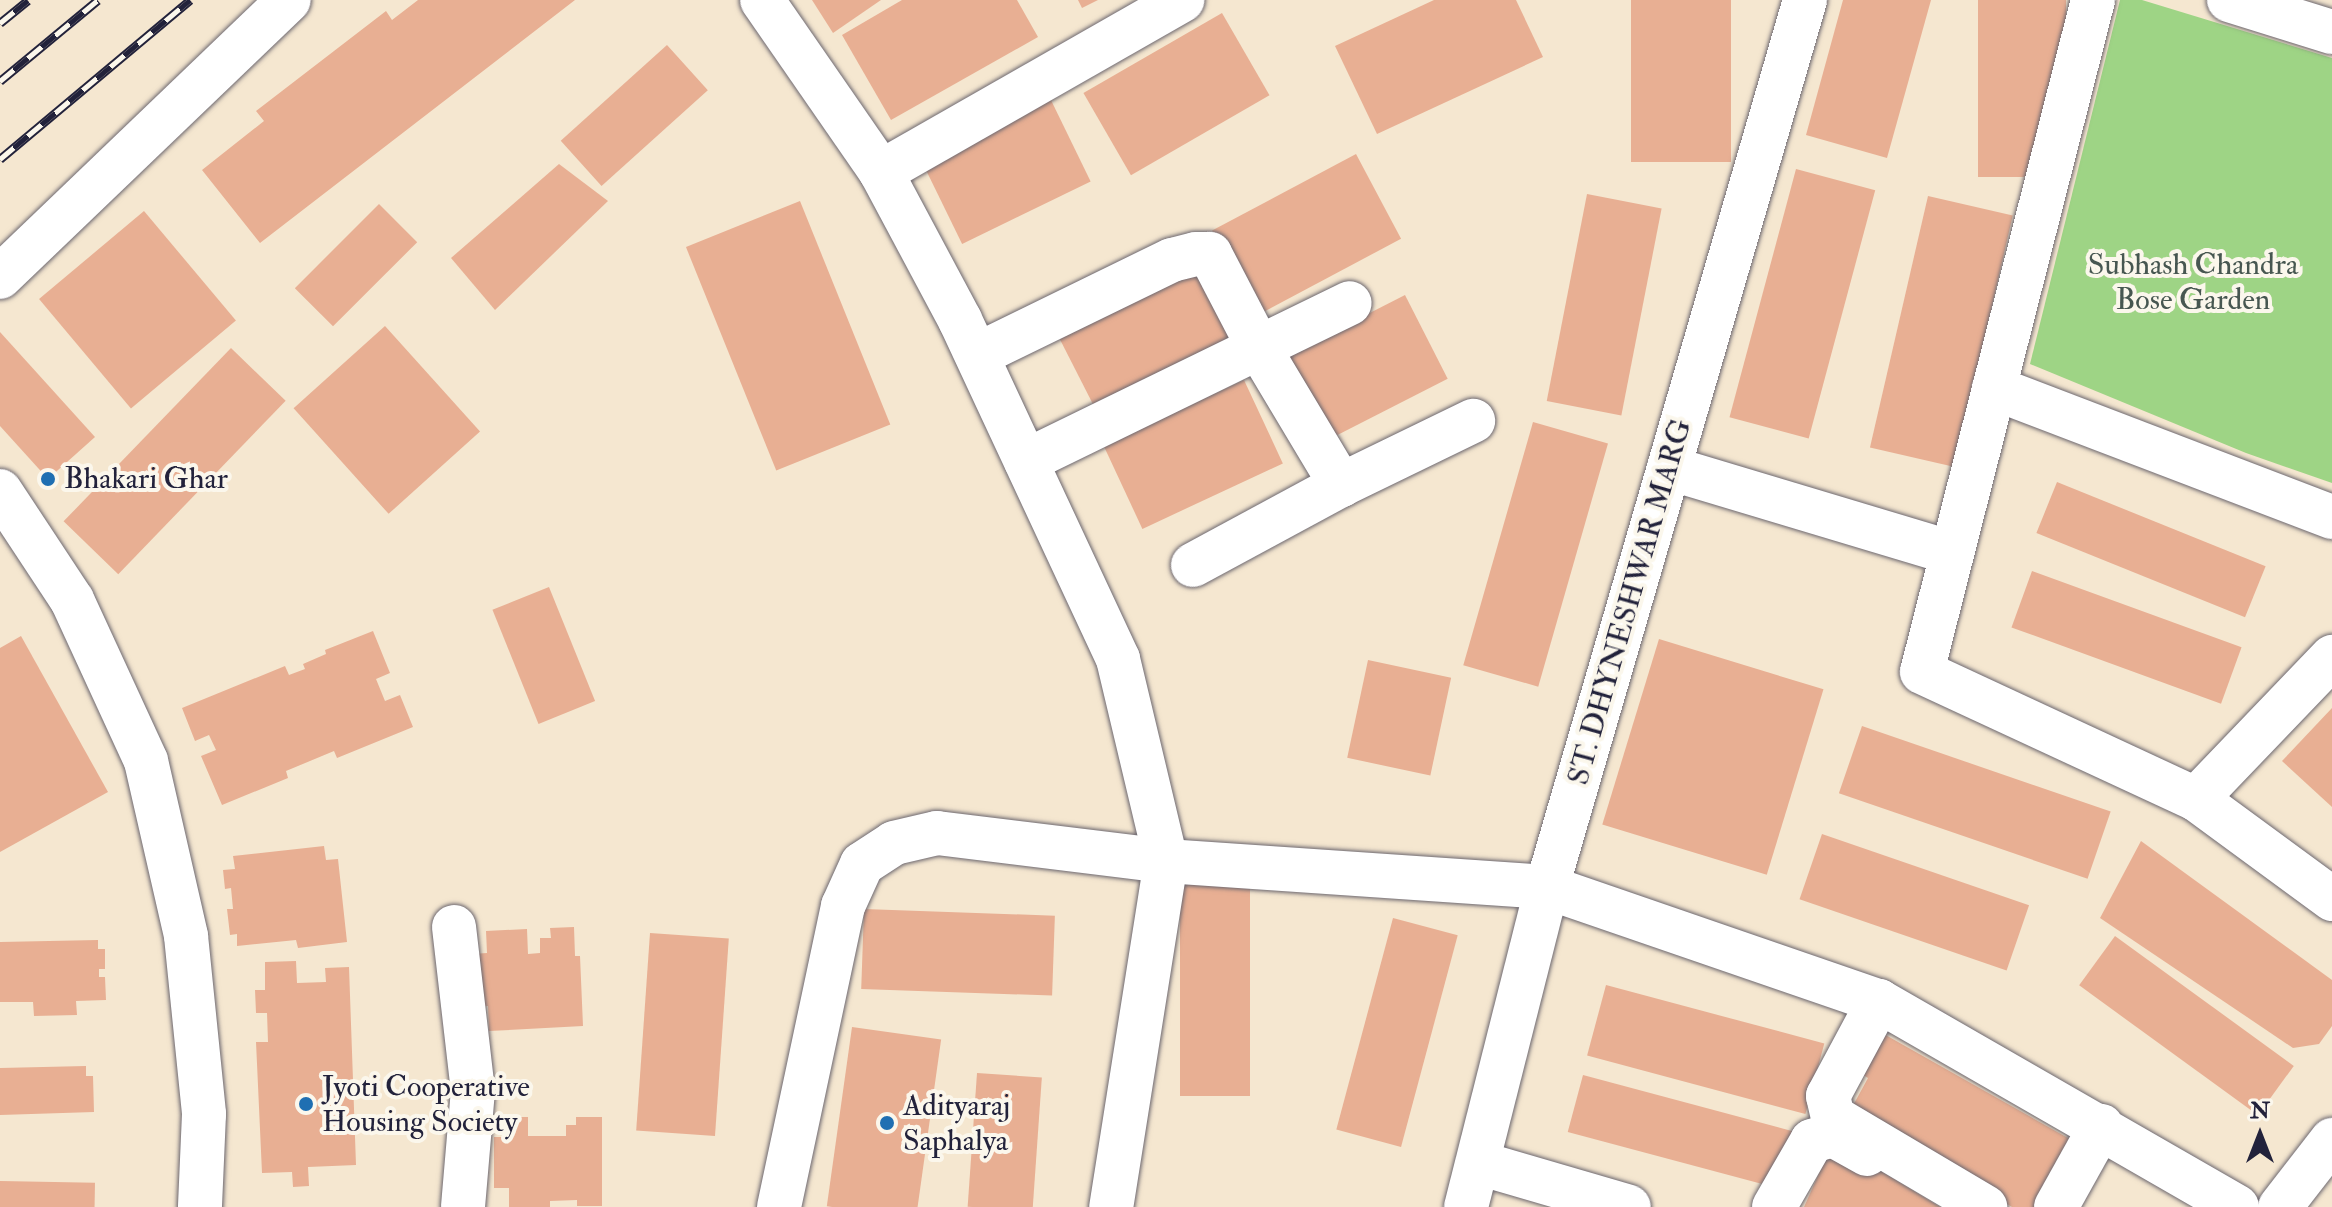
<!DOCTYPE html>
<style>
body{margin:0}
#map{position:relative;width:2332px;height:1207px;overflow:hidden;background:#f5e7d0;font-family:"IM FELL Double Pica",serif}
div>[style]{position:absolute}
.green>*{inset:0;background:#9ed485}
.building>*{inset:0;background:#e8af93;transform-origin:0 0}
.roads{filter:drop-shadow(0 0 2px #6c676f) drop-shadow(0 0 2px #6c676f)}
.minor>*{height:44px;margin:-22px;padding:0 22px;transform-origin:22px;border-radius:22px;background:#fff}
.rail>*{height:9px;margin-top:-4.5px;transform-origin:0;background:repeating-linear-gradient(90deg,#fbf7ec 0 18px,#22223b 0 36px);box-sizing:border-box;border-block:2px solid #22223b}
.dots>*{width:22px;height:22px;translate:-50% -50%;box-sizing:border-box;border:4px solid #fbf7ec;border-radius:50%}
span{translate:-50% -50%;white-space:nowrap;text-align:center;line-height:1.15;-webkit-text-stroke:8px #fbf7ec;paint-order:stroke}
.park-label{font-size:30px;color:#475751}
.poi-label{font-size:30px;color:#22223b}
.left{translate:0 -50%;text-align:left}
.street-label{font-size:30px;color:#22223b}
.north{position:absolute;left:2220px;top:1095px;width:80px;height:80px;-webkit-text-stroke:6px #fbf7ec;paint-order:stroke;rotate:0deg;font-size:22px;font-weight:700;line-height:32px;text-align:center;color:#22223b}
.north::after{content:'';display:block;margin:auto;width:28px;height:36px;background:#22223b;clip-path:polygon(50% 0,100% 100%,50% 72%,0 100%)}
</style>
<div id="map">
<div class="green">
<i style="clip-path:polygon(2120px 0,2142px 0,2332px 58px,2332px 483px,2246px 453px,2030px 364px)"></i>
</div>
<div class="building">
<i style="clip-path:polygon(418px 0,575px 0,260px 243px,202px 170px,264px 121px,256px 111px,386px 11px,392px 20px)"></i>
<i style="clip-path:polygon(812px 0,881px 0,833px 33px)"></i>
<i style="clip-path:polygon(902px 0,1017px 0,1038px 37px,891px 120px,842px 35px)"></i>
<i style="clip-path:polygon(1078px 0,1098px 0,1082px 8px)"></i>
<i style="clip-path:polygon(1434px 0,1516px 0,1543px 57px,1377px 134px,1335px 46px)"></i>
<i style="left:1631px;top:0;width:100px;height:162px"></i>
<i style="clip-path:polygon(1843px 0,1931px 0,1887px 158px,1806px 135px)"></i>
<i style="left:1978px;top:0;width:88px;height:177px"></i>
<i style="left:1222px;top:13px;width:95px;height:160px;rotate:60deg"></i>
<i style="left:667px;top:45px;width:61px;height:143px;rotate:48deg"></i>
<i style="left:1049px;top:96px;width:95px;height:143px;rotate:64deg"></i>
<i style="left:1356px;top:154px;width:96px;height:163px;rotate:62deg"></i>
<i style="clip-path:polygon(559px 164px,608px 201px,495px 310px,451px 258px)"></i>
<i style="left:1796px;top:169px;width:82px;height:257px;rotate:15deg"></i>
<i style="left:1587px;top:194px;width:76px;height:211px;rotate:11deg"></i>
<i style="left:1928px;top:196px;width:87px;height:258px;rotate:13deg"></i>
<i style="left:800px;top:201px;width:241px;height:123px;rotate:68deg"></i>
<i style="left:379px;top:204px;width:54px;height:119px;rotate:45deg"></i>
<i style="left:144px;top:211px;width:143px;height:137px;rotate:50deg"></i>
<i style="left:1199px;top:262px;width:92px;height:159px;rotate:63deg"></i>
<i style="left:1405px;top:295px;width:94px;height:138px;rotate:63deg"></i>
<i style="left:385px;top:326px;width:142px;height:123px;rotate:48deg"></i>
<i style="clip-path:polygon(0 332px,95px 437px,48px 479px,0 426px)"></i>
<i style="left:231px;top:348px;width:76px;height:241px;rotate:44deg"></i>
<i style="left:1244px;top:380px;width:92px;height:155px;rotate:65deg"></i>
<i style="left:1533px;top:422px;width:78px;height:253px;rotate:16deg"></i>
<i style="left:2057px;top:482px;width:225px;height:55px;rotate:22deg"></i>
<i style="left:2032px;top:571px;width:223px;height:60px;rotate:20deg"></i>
<i style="left:549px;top:587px;width:123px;height:61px;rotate:68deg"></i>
<i style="clip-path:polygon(373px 631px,390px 673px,376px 679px,385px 701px,400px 695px,413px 727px,337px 758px,334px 751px,286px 771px,288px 778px,222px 805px,201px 756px,216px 750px,209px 735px,195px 741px,182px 708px,285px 666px,289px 675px,305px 669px,303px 664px,326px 654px,325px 650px)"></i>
<i style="clip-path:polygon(21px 636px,108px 792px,0 852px,0 648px)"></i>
<i style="left:1659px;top:639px;width:172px;height:194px;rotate:17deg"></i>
<i style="left:1368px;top:660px;width:85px;height:100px;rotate:12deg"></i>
<i style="clip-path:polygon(2332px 708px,2332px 807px,2282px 761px)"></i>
<i style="left:1862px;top:726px;width:263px;height:71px;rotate:19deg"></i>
<i style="left:1822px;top:834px;width:219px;height:69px;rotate:19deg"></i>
<i style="clip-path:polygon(2141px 841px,2332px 980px,2332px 1026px,2319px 1044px,2293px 1048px,2100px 918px)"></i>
<i style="clip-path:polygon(324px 846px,326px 860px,338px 859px,347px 942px,298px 948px,296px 940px,237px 946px,237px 934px,230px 935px,227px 909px,233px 909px,231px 888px,225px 889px,223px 870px,235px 869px,233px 856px)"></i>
<i style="left:1180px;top:867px;width:70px;height:229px"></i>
<i style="left:864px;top:909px;width:191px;height:80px;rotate:2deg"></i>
<i style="left:1393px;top:918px;width:67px;height:219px;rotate:15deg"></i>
<i style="clip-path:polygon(574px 927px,575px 956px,580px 956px,583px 1026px,489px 1031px,488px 1006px,476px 1007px,472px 954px,487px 953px,486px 931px,527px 929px,528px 954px,540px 953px,540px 938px,551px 938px,550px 928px)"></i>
<i style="left:650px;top:933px;width:79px;height:198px;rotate:4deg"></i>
<i style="left:2115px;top:936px;width:221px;height:61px;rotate:36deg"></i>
<i style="clip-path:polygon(98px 940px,98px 949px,105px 949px,105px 969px,99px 969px,99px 977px,105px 977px,106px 1000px,76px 1001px,77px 1015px,34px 1016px,33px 1002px,0 1002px,0 942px)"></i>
<i style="clip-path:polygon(296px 961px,297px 983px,326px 982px,325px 968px,349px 967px,356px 1165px,308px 1167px,309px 1186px,293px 1187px,292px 1172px,262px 1173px,256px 1042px,268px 1042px,267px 1013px,256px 1013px,255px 990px,265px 990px,265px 962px)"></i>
<i style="left:1606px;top:985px;width:226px;height:73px;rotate:15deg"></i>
<i style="left:852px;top:1027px;width:90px;height:181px;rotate:8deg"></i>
<i style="clip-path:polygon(1875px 1029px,2075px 1142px,2041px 1207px,2012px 1207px,1850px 1111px,1868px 1078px,1857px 1071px)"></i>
<i style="clip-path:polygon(86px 1066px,86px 1076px,93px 1076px,94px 1112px,0 1115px,0 1068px)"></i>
<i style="left:977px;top:1073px;width:65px;height:134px;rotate:4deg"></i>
<i style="left:1583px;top:1075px;width:220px;height:59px;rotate:15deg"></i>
<i style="clip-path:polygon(510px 1117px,528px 1117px,528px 1136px,566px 1136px,566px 1125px,576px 1125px,576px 1117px,602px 1117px,602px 1206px,577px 1206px,577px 1200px,550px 1201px,550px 1207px,509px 1207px,509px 1188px,494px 1188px,494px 1137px,510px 1137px)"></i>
<i style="clip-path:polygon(1833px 1142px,1940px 1207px,1804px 1207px)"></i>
<i style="left:0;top:1181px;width:95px;height:26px;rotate:1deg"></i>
</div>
<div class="roads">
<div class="minor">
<i style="left:762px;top:0;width:209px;rotate:55.3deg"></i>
<i style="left:881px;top:172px;width:168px;rotate:61.9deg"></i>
<i style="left:960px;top:320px;width:374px;rotate:65deg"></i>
<i style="left:1118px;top:659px;width:208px;rotate:76.6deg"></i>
<i style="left:1166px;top:861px;width:350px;rotate:99deg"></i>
<i style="left:2093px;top:0;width:693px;rotate:104.28deg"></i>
<i style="left:1922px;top:672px;width:302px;rotate:24.9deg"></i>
<i style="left:2196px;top:799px;width:169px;rotate:36.3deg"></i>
<i style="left:2229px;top:0;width:108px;rotate:17.3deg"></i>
<i style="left:881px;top:172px;width:347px;rotate:-29.7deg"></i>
<i style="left:0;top:277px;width:400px;rotate:-43.8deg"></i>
<i style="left:977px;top:355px;width:217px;rotate:-26deg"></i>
<i style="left:1172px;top:260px;width:25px;rotate:-14deg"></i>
<i style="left:1196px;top:254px;width:14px"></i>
<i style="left:1210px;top:254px;width:106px;rotate:62.5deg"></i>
<i style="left:1259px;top:348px;width:160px;rotate:59.1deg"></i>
<i style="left:1341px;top:485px;width:147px;rotate:-25.9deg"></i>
<i style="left:1994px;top:388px;width:362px;rotate:20.9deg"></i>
<i style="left:1026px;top:461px;width:360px;rotate:-26deg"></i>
<i style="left:1669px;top:468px;width:295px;rotate:16.7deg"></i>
<i style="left:0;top:491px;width:131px;rotate:56.6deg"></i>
<i style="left:72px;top:600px;width:177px;rotate:65.3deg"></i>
<i style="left:146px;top:761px;width:180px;rotate:77.1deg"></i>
<i style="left:186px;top:936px;width:179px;rotate:84.2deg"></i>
<i style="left:204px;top:1114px;width:93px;rotate:92.5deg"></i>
<i style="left:1193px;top:565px;width:168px;rotate:-28.4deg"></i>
<i style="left:2196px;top:799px;width:197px;rotate:-46.2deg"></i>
<i style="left:454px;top:927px;width:164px;rotate:83.4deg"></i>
<i style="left:473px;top:1090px;width:117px;rotate:94.9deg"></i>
<i style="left:1879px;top:1001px;width:108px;rotate:118.2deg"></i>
<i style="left:1828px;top:1096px;width:22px;rotate:77deg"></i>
<i style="left:1833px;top:1117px;width:177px;rotate:30.6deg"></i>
<i style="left:1479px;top:1163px;width:156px;rotate:16.3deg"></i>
<i style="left:779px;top:1207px;width:308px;rotate:-78deg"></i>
<i style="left:843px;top:906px;width:46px;rotate:-65.7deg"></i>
<i style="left:862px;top:864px;width:38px;rotate:-33deg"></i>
<i style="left:894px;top:843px;width:44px;rotate:-13.1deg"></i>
<i style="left:937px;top:833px;width:231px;rotate:7deg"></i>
<i style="left:1166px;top:861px;width:382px;rotate:3.9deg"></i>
<i style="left:1547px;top:887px;width:351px;rotate:19deg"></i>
<i style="left:1879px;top:1001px;width:413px;rotate:29.9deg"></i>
<i style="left:1466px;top:1207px;width:330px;rotate:-75.8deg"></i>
<i style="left:1547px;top:887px;width:924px;rotate:-73.78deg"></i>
<i style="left:1774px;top:1207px;width:76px;rotate:-60.1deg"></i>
<i style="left:1812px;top:1141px;width:22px;rotate:-16deg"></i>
<i style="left:1833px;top:1135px;width:39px;rotate:29deg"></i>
<i style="left:2056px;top:1207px;width:93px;rotate:-60.9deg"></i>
<i style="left:2280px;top:1207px;width:85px;rotate:-52.2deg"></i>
</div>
</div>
<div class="rail">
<i style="left:0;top:23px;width:36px;rotate:-39deg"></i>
<i style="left:0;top:81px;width:127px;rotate:-39.6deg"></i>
<i style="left:0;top:159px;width:248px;rotate:-39.9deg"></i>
</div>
<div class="dots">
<i style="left:48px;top:479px;background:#1f6fb2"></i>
<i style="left:306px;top:1104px;background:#1f6fb2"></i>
<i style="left:887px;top:1123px;background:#1f6fb2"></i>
</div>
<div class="park-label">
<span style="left:2193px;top:282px">Subhash Chandra<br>Bose Garden</span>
</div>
<div class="poi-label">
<span class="left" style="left:64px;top:479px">Bhakari Ghar</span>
<span class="left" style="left:322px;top:1104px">Jyoti Cooperative<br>Housing Society</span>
<span class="left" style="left:903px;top:1123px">Adityaraj<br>Saphalya</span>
</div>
<div class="street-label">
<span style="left:1630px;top:602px;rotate:-74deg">ST. DHYNESHWAR MARG</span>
</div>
<div class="north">N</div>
</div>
